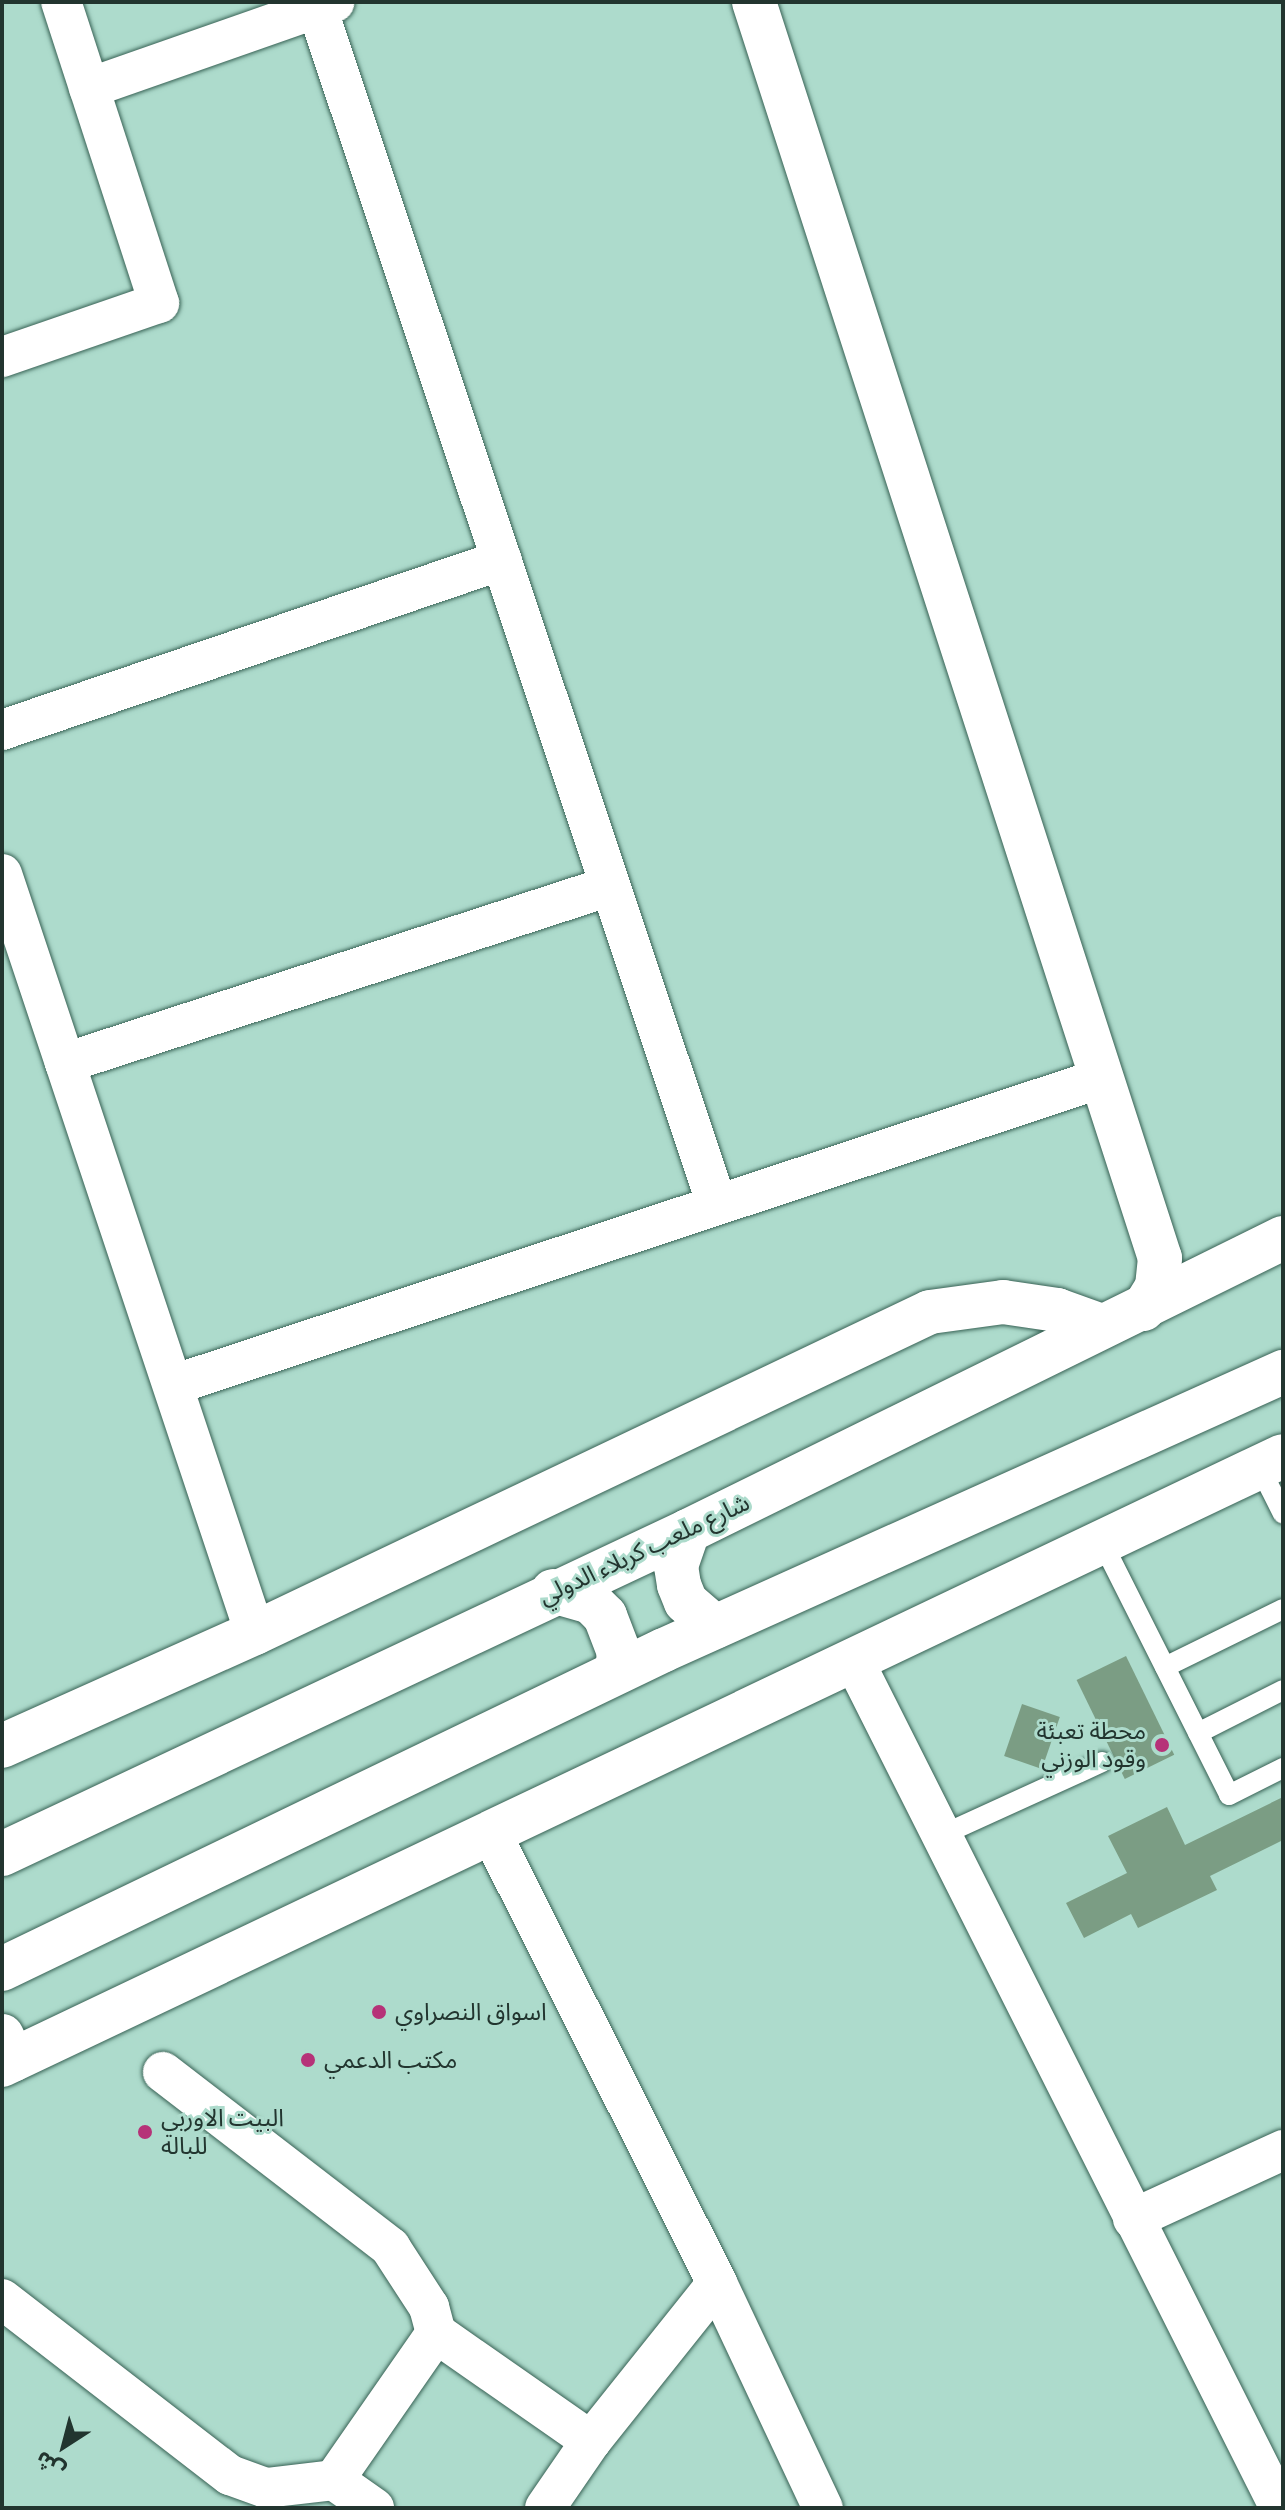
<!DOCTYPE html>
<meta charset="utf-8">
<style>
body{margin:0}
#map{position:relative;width:1285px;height:2510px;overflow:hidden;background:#addbcc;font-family:"PT Sans Narrow","Noto Sans Arabic",sans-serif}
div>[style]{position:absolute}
.building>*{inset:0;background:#7b9d84;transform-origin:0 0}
.roads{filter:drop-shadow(0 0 2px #386255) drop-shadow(0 0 2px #386255)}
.lane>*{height:20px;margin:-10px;padding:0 10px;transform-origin:10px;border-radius:10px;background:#fff}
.street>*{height:40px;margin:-20px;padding:0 20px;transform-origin:20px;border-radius:20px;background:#fff}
.secondary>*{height:44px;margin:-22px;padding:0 22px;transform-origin:22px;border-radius:22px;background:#fff}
.primary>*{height:44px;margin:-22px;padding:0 22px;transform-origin:22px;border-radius:22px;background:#fff}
.dots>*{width:22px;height:22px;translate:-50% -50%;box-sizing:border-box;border:4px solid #addbcc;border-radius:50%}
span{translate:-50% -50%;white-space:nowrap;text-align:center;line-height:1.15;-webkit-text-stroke:6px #addbcc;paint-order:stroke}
.street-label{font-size:24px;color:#22352f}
.poi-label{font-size:24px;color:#22352f}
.right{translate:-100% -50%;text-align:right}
.left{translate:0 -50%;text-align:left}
.frame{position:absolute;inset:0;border:4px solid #22352f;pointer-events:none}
.north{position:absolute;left:24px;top:2406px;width:80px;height:80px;-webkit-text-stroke:6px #addbcc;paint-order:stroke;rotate:216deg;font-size:22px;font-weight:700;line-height:32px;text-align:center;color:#22352f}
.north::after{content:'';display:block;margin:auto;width:28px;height:36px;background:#22352f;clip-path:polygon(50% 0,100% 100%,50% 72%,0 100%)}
</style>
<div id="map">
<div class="building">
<i style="left:1126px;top:1656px;width:110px;height:55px;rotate:64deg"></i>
<i style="left:1022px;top:1704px;width:40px;height:55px;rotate:19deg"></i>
<i style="clip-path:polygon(1283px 1797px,1283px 1840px,1210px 1876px,1217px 1890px,1138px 1928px,1131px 1914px,1084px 1938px,1066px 1903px,1127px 1873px,1108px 1836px,1167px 1807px,1185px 1845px)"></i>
</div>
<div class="roads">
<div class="lane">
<i style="left:1260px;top:1468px;width:51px;rotate:63.4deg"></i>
<i style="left:1102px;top:1542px;width:283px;rotate:63.3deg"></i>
<i style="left:1229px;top:1795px;width:60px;rotate:-26.6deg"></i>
<i style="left:1165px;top:1667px;width:131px;rotate:-26.2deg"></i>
<i style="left:1198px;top:1733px;width:95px;rotate:-26.8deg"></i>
<i style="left:942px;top:1835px;width:176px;rotate:-24.5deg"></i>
</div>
<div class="street">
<i style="left:317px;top:8px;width:1262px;rotate:71.52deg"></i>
<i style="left:89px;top:88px;width:260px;rotate:-19.3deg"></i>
<i style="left:2px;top:357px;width:166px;rotate:-19deg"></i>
<i style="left:159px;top:303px;width:317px;rotate:-108deg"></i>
<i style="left:2px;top:730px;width:528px;rotate:-18.78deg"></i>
<i style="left:2px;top:874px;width:800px;rotate:71.57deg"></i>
<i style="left:65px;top:1063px;width:573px;rotate:-17.99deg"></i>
<i style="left:173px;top:1385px;width:978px;rotate:-18.29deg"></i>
<i style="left:854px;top:1661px;width:948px;rotate:63.3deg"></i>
<i style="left:491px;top:1833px;width:504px;rotate:63.33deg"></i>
<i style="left:717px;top:2283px;width:249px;rotate:64.8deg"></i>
<i style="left:163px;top:2072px;width:287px;rotate:37.6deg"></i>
<i style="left:390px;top:2247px;width:72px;rotate:57deg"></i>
<i style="left:429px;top:2307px;width:27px;rotate:75deg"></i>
<i style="left:1133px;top:2219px;width:165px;rotate:-24.7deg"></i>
<i style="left:2px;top:2299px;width:288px;rotate:37.7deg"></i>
<i style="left:230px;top:2475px;width:38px;rotate:20deg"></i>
<i style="left:266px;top:2488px;width:68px;rotate:-6.7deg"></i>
<i style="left:334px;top:2480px;width:179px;rotate:-55.2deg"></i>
<i style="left:436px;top:2333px;width:189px;rotate:34.9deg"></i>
<i style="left:591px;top:2441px;width:81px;rotate:124.5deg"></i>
<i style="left:591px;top:2441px;width:202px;rotate:-51.4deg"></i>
<i style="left:334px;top:2480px;width:49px;rotate:35deg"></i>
</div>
<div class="secondary">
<i style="left:754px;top:2px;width:1320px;rotate:72.09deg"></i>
<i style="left:1160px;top:1258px;width:29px;rotate:96deg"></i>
<i style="left:1157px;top:1287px;width:26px;rotate:122deg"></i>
<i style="left:2px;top:1746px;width:277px;rotate:-24.1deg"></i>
<i style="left:255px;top:1633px;width:747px;rotate:-25.43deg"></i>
<i style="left:930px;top:1312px;width:74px;rotate:-7.8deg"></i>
<i style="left:1003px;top:1302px;width:55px;rotate:8.4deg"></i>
<i style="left:1057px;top:1310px;width:48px;rotate:19.6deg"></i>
<i style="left:2px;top:2065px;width:1418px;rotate:-25.43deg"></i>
</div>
<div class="primary">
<i style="left:688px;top:1531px;width:37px;rotate:109deg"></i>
<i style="left:676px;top:1566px;width:19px;rotate:81deg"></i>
<i style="left:679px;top:1585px;width:18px;rotate:68deg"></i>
<i style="left:686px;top:1602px;width:38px;rotate:41deg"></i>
<i style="left:553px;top:1591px;width:40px;rotate:16deg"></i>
<i style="left:591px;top:1602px;width:20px;rotate:45deg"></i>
<i style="left:605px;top:1616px;width:39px;rotate:69deg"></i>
<i style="left:619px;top:1652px;width:20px;rotate:96deg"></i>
<i style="left:2px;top:1854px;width:758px;rotate:-25.21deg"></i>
<i style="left:688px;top:1531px;width:663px;rotate:-26.22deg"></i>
<i style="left:2px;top:1969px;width:735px;rotate:-25.73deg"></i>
<i style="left:664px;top:1650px;width:679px;rotate:-24.19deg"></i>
<i style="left:2px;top:2036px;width:26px;rotate:65deg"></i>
</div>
</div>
<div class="dots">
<i style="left:1162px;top:1745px;background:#b63278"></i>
<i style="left:379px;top:2012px;background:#b63278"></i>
<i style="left:308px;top:2060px;background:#b63278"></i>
<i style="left:145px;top:2132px;background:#b63278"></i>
</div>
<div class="street-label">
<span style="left:644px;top:1549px;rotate:-25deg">شارع ملعب كربلاء الدولي</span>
</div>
<div class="poi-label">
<span class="right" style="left:1146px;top:1745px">محطة تعبئة<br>وقود الوزني</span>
<span class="left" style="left:395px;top:2012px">اسواق النصراوي</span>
<span class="left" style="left:324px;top:2060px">مكتب الدعمي</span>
<span class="left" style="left:161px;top:2132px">البيت الاوربي<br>للباله</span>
</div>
<div class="frame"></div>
<div class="north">ش</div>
</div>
